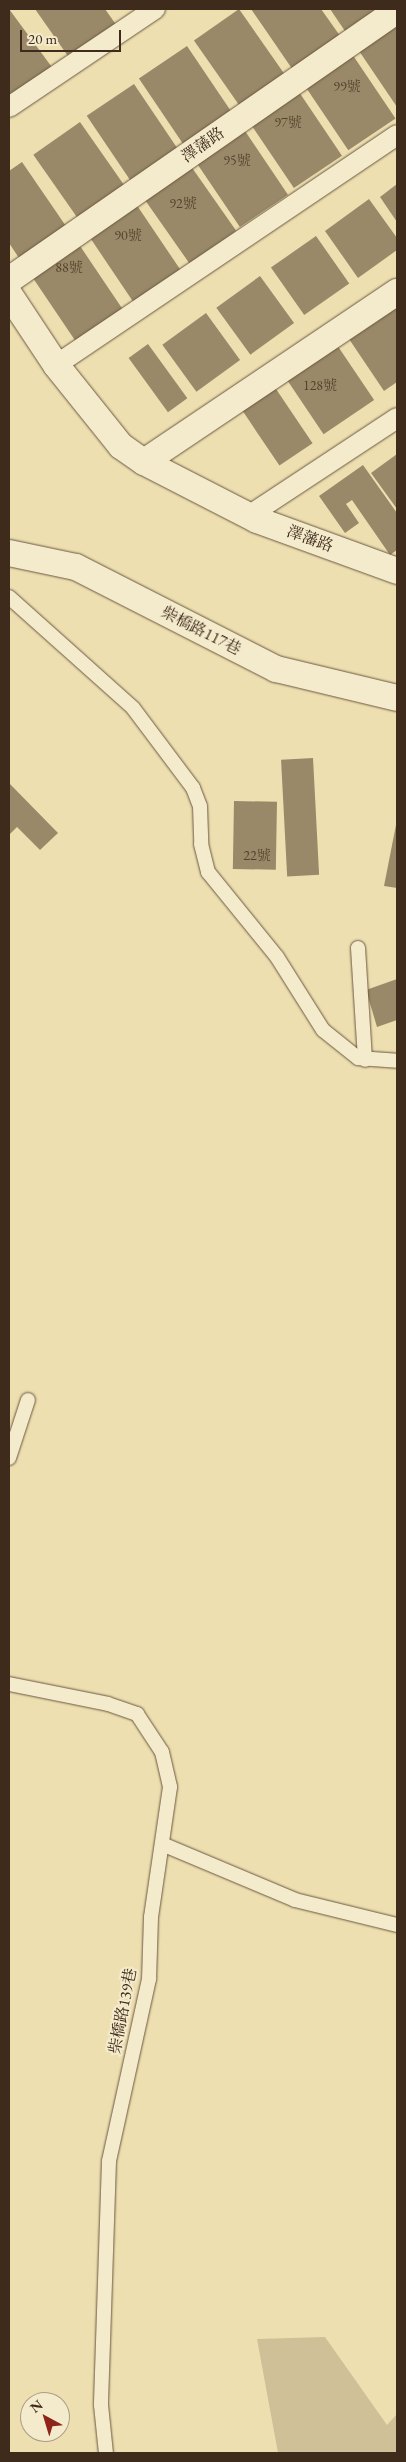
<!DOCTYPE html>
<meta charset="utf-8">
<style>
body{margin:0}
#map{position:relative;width:406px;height:2462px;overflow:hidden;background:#eedfb0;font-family:"EB Garamond","Noto Serif TC",serif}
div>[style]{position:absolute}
.green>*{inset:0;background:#d0c097}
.building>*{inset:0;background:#9a8968;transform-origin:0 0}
.roads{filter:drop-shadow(0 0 1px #6a5840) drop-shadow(0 0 1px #6a5840)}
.service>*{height:14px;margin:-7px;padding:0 7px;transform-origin:7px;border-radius:7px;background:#f4eacc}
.pedestrian>*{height:20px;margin:-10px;padding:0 10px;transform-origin:10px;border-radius:10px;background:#f4eacc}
.minor>*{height:26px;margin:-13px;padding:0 13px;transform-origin:13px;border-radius:13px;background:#f4eacc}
span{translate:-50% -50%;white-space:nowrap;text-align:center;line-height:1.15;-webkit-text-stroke:4px #f4eacc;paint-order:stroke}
.number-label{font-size:14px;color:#55422e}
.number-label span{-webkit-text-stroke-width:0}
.street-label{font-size:16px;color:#3e2b1b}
.frame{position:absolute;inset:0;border:10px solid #3e2b1b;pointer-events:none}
.north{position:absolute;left:20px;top:2392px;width:50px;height:50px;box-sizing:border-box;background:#f4eacc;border:1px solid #ab9e85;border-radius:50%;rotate:321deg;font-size:14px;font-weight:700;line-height:20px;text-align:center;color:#3e2b1b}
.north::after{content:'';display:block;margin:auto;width:18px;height:22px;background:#8f2418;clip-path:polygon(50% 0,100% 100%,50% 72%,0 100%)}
.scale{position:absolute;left:20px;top:30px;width:101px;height:22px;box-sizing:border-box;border:2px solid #3e2b1b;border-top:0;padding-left:6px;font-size:15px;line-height:18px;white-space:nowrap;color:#3e2b1b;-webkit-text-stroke:4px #f4eacc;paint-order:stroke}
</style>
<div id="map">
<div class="green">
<i style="clip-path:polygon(325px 2337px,387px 2425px,397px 2414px,397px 2453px,278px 2453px,257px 2339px)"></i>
</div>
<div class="building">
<i style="clip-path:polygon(9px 9px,54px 70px,9px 101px)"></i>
<i style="clip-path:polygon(35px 9px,105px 9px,117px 26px,70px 59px)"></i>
<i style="left:239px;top:9px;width:85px;height:55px;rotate:55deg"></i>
<i style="clip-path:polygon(251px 9px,321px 9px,343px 40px,295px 73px)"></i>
<i style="clip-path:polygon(330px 9px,383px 9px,347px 34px)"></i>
<i style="clip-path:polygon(397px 12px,397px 107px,353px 42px)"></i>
<i style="left:187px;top:46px;width:86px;height:58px;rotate:56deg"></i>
<i style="left:348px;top:48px;width:85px;height:57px;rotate:56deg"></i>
<i style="left:134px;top:84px;width:85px;height:57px;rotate:56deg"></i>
<i style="left:295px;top:86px;width:84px;height:58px;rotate:56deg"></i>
<i style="left:80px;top:122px;width:86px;height:57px;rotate:55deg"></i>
<i style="left:241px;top:125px;width:84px;height:58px;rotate:56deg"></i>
<i style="clip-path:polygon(22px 162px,70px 232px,23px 264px,9px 243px,9px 171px)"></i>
<i style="left:188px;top:162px;width:84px;height:57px;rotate:55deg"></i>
<i style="clip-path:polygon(397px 184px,397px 222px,380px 197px)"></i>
<i style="clip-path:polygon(369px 199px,397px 238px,397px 250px,358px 278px,325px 231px)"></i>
<i style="left:134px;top:201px;width:83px;height:57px;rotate:56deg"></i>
<i style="left:316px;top:236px;width:58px;height:55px;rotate:55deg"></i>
<i style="left:76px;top:240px;width:85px;height:57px;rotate:56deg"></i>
<i style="left:260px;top:276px;width:58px;height:54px;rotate:54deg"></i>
<i style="clip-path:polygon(397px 301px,397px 382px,384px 391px,345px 333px)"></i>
<i style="left:206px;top:313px;width:58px;height:54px;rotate:54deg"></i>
<i style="left:335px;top:342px;width:70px;height:61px;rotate:56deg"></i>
<i style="left:148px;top:344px;width:67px;height:24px;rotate:54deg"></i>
<i style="left:274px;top:386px;width:69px;height:40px;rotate:56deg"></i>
<i style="clip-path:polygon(397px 454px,397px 509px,371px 473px)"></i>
<i style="clip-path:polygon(363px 465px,397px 513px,397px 550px,390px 555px,352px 500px,346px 504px,359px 523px,345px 533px,319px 496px)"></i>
<i style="left:313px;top:758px;width:117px;height:32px;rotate:87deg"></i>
<i style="clip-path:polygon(9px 783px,58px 833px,40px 850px,17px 827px,9px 835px)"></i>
<i style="left:234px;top:801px;width:43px;height:68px;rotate:1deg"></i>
<i style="clip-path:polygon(396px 825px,397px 825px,397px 888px,384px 886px)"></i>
<i style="clip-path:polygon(397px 979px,397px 1020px,377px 1027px,366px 990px)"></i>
</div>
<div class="roads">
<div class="service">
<i style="left:9px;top:597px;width:166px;rotate:41.8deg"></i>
<i style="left:133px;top:708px;width:100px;rotate:53.1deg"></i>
<i style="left:193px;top:788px;width:19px;rotate:69deg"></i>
<i style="left:200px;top:806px;width:38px;rotate:88deg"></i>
<i style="left:201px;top:844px;width:29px;rotate:76deg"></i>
<i style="left:208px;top:872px;width:109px;rotate:50.9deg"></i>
<i style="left:277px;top:957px;width:86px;rotate:57.8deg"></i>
<i style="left:323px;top:1030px;width:45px;rotate:38.7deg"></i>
<i style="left:358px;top:1058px;width:39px;rotate:4deg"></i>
<i style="left:358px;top:948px;width:112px;rotate:86.4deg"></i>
<i style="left:9px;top:1458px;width:61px;rotate:-71.9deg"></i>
<i style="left:9px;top:1684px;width:101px;rotate:11.4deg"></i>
<i style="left:108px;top:1704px;width:31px;rotate:19deg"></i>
<i style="left:137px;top:1714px;width:45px;rotate:56.7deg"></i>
<i style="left:162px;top:1752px;width:36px;rotate:77deg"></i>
<i style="left:170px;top:1787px;width:131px;rotate:98.3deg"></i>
<i style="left:151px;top:1917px;width:62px;rotate:91.8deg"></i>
<i style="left:149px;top:1979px;width:186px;rotate:102.4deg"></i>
<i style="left:109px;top:2161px;width:244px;rotate:91.9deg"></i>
<i style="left:101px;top:2405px;width:48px;rotate:84.1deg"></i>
<i style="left:162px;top:1844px;width:144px;rotate:22.8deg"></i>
<i style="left:295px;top:1900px;width:105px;rotate:13.8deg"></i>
</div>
<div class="pedestrian">
<i style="left:9px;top:107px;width:176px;rotate:-33.9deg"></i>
<i style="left:56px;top:365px;width:411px;rotate:-34deg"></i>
<i style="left:250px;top:515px;width:176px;rotate:-33.4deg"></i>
</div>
<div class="minor">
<i style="left:9px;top:280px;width:473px;rotate:-34.8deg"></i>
<i style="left:9px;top:294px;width:85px;rotate:56.5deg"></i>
<i style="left:56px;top:365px;width:104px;rotate:51.3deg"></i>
<i style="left:121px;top:446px;width:28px;rotate:35deg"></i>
<i style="left:144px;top:462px;width:127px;rotate:27.2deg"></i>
<i style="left:257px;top:520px;width:149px;rotate:20deg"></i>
<i style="left:144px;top:462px;width:305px;rotate:-33.9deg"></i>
<i style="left:9px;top:553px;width:68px;rotate:11.8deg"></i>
<i style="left:76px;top:567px;width:225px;rotate:27deg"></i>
<i style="left:276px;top:669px;width:124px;rotate:13.5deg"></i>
</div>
</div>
<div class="number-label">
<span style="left:347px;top:86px">99號</span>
<span style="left:288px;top:122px">97號</span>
<span style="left:237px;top:160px">95號</span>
<span style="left:183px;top:203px">92號</span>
<span style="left:128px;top:235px">90號</span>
<span style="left:69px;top:267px">88號</span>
<span style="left:320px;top:385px">128號</span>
<span style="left:257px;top:855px">22號</span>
</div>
<div class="street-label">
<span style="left:203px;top:145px;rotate:-35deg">澤藩路</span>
<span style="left:310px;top:539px;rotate:20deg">澤藩路</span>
<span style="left:201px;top:631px;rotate:27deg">柴橋路117巷</span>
<span style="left:123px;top:2011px;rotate:-79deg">柴橋路139巷</span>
</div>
<div class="frame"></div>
<div class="north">N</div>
<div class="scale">20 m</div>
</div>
